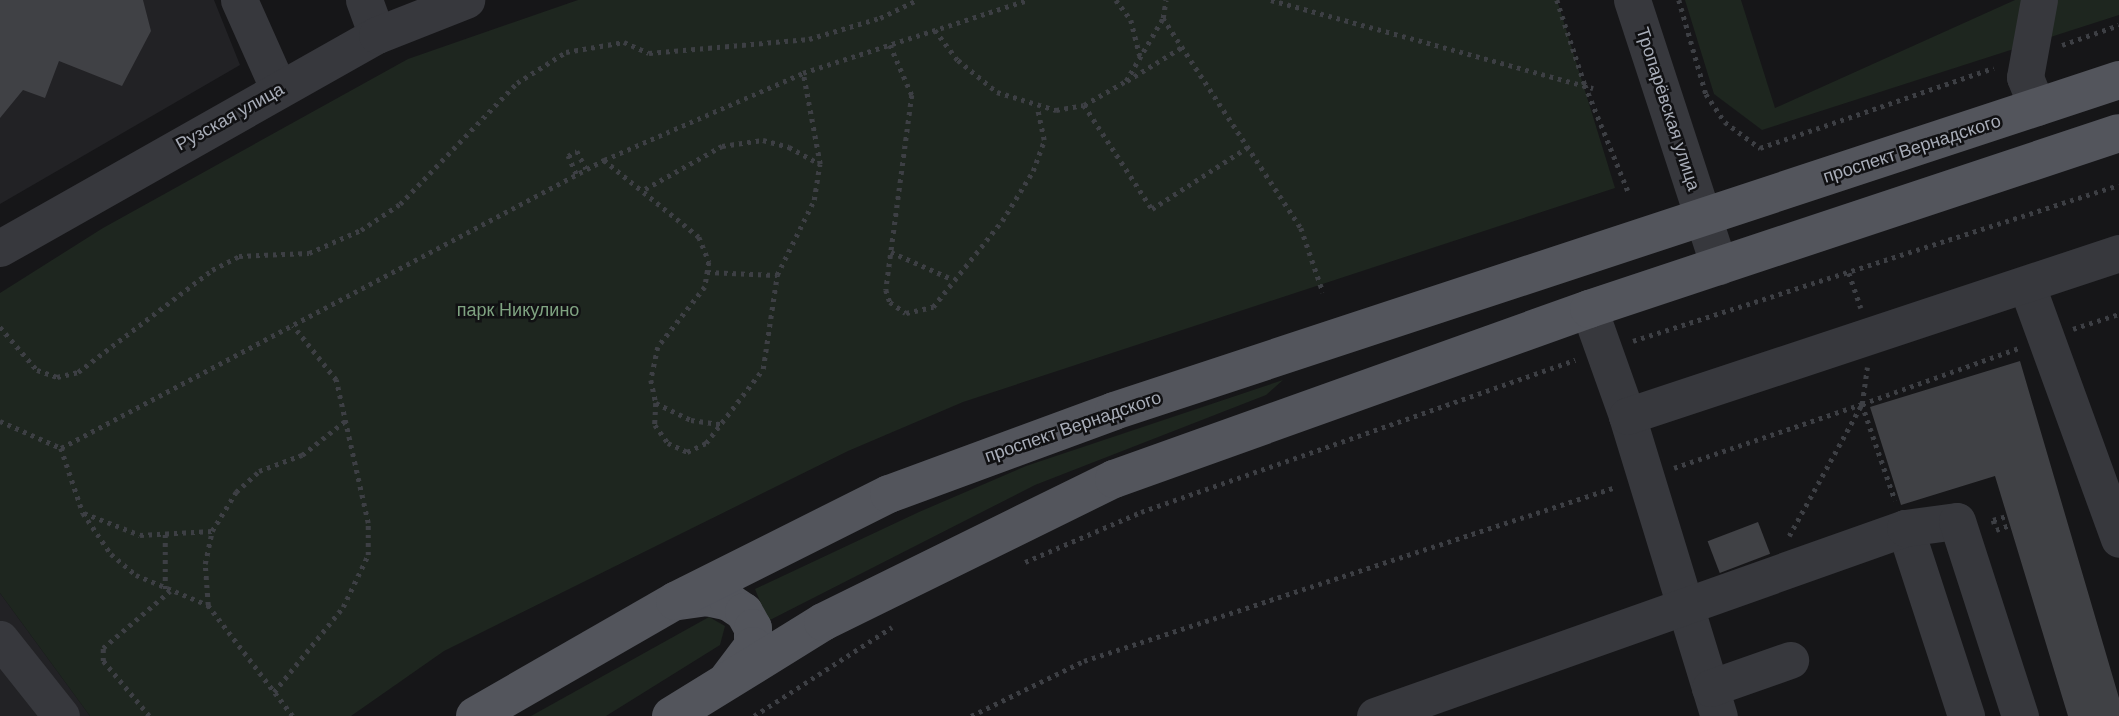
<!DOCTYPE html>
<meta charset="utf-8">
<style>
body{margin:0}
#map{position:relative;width:2119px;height:716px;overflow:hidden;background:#161618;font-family:"DM Sans",sans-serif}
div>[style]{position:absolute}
.built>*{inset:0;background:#222225}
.green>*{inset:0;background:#1e261f}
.building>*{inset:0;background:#404145;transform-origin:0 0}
.path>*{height:4.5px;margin-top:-2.25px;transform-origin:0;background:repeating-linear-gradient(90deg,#3d3f44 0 3.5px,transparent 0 8.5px)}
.minor>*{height:37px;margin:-18.5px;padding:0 18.5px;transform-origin:18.5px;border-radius:18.5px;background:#37383d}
.major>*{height:38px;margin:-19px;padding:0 19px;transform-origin:19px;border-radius:19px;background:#53555c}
span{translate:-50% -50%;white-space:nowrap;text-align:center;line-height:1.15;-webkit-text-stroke:5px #111113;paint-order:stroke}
.street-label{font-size:18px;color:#a8adb8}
.park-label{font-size:18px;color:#7fa381}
</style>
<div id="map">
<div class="built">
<i style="clip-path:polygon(0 0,214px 0,240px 65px,0 204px)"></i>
<i style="clip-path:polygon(0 593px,90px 716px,0 716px)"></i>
</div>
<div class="green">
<i style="clip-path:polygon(578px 0,1557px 0,1615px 188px,963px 402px,848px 451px,444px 651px,351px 716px,90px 716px,0 593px,0 293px,103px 228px,408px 59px)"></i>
<i style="clip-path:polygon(1685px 0,1741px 0,1775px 108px,2015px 0,2119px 0,2119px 15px,1762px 130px,1714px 94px)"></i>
<i style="clip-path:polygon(1283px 380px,1266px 395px,1035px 485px,768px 621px,755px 589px,919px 512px,1026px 466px)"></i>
<i style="clip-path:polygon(709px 617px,725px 626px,720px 645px,606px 716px,531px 716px)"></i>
</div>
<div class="building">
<i style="clip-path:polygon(0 0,143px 0,151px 31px,122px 86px,59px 61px,45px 98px,23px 90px,0 118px)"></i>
<i style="clip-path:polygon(2020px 361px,2119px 698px,2119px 716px,2068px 716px,1995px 476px,1901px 505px,1870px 407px)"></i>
<i style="left:1758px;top:522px;width:34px;height:54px;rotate:69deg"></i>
</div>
<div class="path">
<i style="left:1116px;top:0;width:25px;rotate:53deg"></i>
<i style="left:1131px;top:20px;width:37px;rotate:76deg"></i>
<i style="left:1271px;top:0;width:334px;rotate:15.3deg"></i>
<i style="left:1557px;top:0;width:89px;rotate:71.8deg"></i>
<i style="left:1585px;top:85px;width:114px;rotate:67.9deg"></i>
<i style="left:1679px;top:0;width:98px;rotate:74deg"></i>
<i style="left:1706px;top:94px;width:34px;rotate:56deg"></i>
<i style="left:1725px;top:122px;width:44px;rotate:36.6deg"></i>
<i style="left:1760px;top:148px;width:247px;rotate:-18.9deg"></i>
<i style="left:1163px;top:18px;width:251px;rotate:56.7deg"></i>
<i style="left:1301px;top:228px;width:68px;rotate:71deg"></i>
<i style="left:935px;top:30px;width:38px;rotate:53deg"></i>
<i style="left:958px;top:60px;width:50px;rotate:39.4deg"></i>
<i style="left:997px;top:92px;width:62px;rotate:17deg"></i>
<i style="left:1056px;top:110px;width:28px;rotate:-10deg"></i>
<i style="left:1084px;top:105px;width:48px;rotate:-29.7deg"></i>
<i style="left:1126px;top:81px;width:73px;rotate:-59.6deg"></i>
<i style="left:1163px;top:18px;width:18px;rotate:-81deg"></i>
<i style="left:890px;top:45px;width:55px;rotate:66.3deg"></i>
<i style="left:912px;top:95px;width:197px;rotate:97.6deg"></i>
<i style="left:886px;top:290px;width:13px;rotate:72deg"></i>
<i style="left:890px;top:302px;width:19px;rotate:35deg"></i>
<i style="left:906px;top:313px;width:28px;rotate:-13deg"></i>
<i style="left:933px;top:307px;width:110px;rotate:-51.3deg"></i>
<i style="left:1002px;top:221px;width:59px;rotate:-58.2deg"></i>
<i style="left:1033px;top:171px;width:33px;rotate:-70deg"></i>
<i style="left:1044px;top:140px;width:34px;rotate:-102deg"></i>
<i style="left:2062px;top:45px;width:60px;rotate:-19.3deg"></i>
<i style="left:1127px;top:81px;width:65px;rotate:-31.7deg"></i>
<i style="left:1084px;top:105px;width:124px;rotate:56.8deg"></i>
<i style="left:1152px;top:209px;width:114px;rotate:-32.9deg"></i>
<i style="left:604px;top:160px;width:122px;rotate:39deg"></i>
<i style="left:699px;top:237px;width:27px;rotate:68deg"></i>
<i style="left:709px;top:262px;width:25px;rotate:99deg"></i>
<i style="left:705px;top:287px;width:76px;rotate:128.1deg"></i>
<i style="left:658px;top:347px;width:34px;rotate:102deg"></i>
<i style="left:651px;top:380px;width:24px;rotate:78deg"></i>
<i style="left:656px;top:403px;width:22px;rotate:93deg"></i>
<i style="left:655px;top:425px;width:22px;rotate:54deg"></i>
<i style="left:668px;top:443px;width:21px;rotate:25deg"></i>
<i style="left:687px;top:452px;width:21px;rotate:-25deg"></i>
<i style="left:706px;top:443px;width:93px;rotate:-52.4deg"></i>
<i style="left:763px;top:369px;width:95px;rotate:-81.5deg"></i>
<i style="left:777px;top:275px;width:84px;rotate:-63.7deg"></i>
<i style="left:814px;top:200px;width:36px;rotate:-81deg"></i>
<i style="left:820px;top:164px;width:93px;rotate:-100.6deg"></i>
<i style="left:576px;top:174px;width:20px;rotate:-114deg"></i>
<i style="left:568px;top:156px;width:10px;rotate:-29deg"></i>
<i style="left:577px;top:151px;width:20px;rotate:63deg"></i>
<i style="left:645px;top:189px;width:88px;rotate:-29.2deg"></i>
<i style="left:722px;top:146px;width:41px;rotate:-8.3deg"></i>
<i style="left:763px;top:140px;width:27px;rotate:15deg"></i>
<i style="left:789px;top:147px;width:35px;rotate:29deg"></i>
<i style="left:891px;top:252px;width:67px;rotate:23.9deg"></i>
<i style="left:707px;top:272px;width:70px;rotate:2.5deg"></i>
<i style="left:1849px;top:273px;width:37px;rotate:71deg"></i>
<i style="left:0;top:327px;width:57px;rotate:49.3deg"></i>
<i style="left:37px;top:370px;width:21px;rotate:19deg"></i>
<i style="left:57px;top:377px;width:22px;rotate:-13deg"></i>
<i style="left:78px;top:372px;width:168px;rotate:-37.3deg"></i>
<i style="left:212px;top:270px;width:30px;rotate:-27deg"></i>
<i style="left:239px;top:256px;width:70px;rotate:-2.5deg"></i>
<i style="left:309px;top:253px;width:57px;rotate:-23.9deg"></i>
<i style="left:361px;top:230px;width:47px;rotate:-33.7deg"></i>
<i style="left:400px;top:204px;width:168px;rotate:-46deg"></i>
<i style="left:517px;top:83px;width:58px;rotate:-32.3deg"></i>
<i style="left:566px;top:52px;width:59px;rotate:-9.8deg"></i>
<i style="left:624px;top:42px;width:27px;rotate:24deg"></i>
<i style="left:649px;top:53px;width:161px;rotate:-5deg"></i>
<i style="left:809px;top:39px;width:74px;rotate:-16.5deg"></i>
<i style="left:880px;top:18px;width:41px;rotate:-25.9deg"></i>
<i style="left:2073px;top:329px;width:48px;rotate:-18.1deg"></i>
<i style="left:1633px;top:341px;width:510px;rotate:-17.8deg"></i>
<i style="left:656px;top:403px;width:39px;rotate:26deg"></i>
<i style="left:691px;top:420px;width:30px;rotate:8deg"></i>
<i style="left:1862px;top:404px;width:37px;rotate:-82deg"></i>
<i style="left:0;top:421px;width:67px;rotate:23.9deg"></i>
<i style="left:61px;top:448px;width:615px;rotate:-27.94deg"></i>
<i style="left:604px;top:160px;width:217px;rotate:-23.6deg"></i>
<i style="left:803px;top:73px;width:237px;rotate:-18deg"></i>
<i style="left:61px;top:448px;width:69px;rotate:71.3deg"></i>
<i style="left:83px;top:513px;width:50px;rotate:55.7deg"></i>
<i style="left:111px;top:554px;width:33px;rotate:40deg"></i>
<i style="left:136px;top:575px;width:78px;rotate:22.6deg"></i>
<i style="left:208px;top:605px;width:140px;rotate:52.6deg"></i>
<i style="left:1674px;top:468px;width:199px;rotate:-18.8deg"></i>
<i style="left:1862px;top:404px;width:102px;rotate:71deg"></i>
<i style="left:84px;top:513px;width:60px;rotate:21.4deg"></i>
<i style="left:140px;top:535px;width:72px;rotate:-3.2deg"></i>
<i style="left:1994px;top:524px;width:4px;rotate:-104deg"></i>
<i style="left:1993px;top:520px;width:15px;rotate:-16deg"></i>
<i style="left:1996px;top:530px;width:15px;rotate:-20deg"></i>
<i style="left:1789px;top:536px;width:151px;rotate:-61.1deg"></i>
<i style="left:1862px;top:404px;width:167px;rotate:-19.6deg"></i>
<i style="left:1025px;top:562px;width:126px;rotate:-23.3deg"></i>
<i style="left:1141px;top:512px;width:460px;rotate:-19.3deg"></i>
<i style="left:165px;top:589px;width:55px;rotate:-90deg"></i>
<i style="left:208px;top:605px;width:41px;rotate:-94.2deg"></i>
<i style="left:205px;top:564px;width:34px;rotate:-78deg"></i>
<i style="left:212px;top:531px;width:46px;rotate:-58.4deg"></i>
<i style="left:236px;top:492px;width:31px;rotate:-42deg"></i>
<i style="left:259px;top:471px;width:46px;rotate:-20.4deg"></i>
<i style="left:302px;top:455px;width:55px;rotate:-38.3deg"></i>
<i style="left:274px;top:692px;width:109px;rotate:-50.9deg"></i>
<i style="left:343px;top:607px;width:58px;rotate:-64.3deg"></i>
<i style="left:368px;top:555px;width:32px;rotate:-90deg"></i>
<i style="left:368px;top:523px;width:147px;rotate:-102.6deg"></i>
<i style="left:336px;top:380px;width:69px;rotate:-128.5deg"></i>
<i style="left:149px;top:716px;width:72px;rotate:-129.9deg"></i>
<i style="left:103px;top:661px;width:13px;rotate:-90deg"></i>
<i style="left:103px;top:648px;width:88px;rotate:-40.4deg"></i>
<i style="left:754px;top:716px;width:164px;rotate:-32.8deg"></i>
<i style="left:971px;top:716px;width:126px;rotate:-26deg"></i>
<i style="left:1084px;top:661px;width:560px;rotate:-18.11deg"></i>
</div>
<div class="minor">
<i style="left:239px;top:0;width:98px;rotate:66deg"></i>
<i style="left:364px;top:0;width:37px;rotate:70deg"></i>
<i style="left:1632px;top:0;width:280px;rotate:71.9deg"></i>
<i style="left:2037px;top:107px;width:32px;rotate:-112deg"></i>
<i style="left:2025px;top:77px;width:78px;rotate:-79.7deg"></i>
<i style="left:0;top:248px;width:433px;rotate:-29.5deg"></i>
<i style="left:377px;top:35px;width:96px;rotate:-21.5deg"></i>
<i style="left:2027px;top:286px;width:269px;rotate:70deg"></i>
<i style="left:1589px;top:309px;width:114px;rotate:70.4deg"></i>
<i style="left:1627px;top:416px;width:314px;rotate:73deg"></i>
<i style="left:1627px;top:416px;width:518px;rotate:-18.33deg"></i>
<i style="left:1905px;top:528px;width:198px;rotate:72deg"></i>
<i style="left:0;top:639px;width:98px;rotate:51.6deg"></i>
<i style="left:1710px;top:688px;width:85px;rotate:-19.3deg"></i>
<i style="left:1375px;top:716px;width:562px;rotate:-19.53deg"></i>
<i style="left:1905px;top:528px;width:52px;rotate:-7.7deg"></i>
<i style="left:1957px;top:521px;width:205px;rotate:72.1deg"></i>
</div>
<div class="major">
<i style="left:679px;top:601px;width:27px;rotate:-8deg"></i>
<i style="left:706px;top:597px;width:24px;rotate:12deg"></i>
<i style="left:729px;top:602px;width:18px;rotate:34deg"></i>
<i style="left:744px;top:612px;width:18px;rotate:61deg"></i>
<i style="left:753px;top:628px;width:18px;rotate:90deg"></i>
<i style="left:753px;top:646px;width:41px;rotate:127.1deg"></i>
<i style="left:475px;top:716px;width:231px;rotate:-29.9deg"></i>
<i style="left:675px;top:601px;width:239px;rotate:-26.6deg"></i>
<i style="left:889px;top:494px;width:240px;rotate:-20.2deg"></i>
<i style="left:1114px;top:411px;width:1058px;rotate:-18.23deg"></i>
<i style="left:671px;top:716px;width:179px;rotate:-31.7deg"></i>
<i style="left:823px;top:622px;width:324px;rotate:-26.2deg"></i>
<i style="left:1114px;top:479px;width:505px;rotate:-19.69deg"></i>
<i style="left:1589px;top:309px;width:558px;rotate:-18.37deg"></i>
</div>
<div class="street-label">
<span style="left:1668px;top:109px;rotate:72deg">Тропарёвская улица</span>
<span style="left:230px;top:117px;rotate:-29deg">Рузская улица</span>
<span style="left:1912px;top:149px;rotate:-18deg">проспект Вернадского</span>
<span style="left:1073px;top:427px;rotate:-19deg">проспект Вернадского</span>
</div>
<div class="park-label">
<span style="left:518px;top:310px">парк Никулино</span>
</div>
</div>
